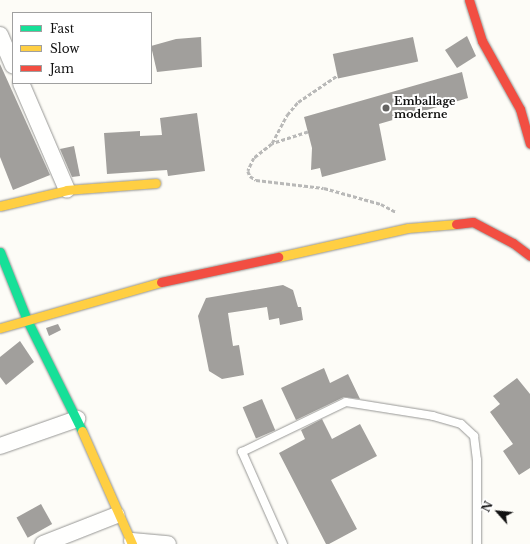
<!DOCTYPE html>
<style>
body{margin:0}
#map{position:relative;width:530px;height:544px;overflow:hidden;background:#fdfcf7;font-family:"Libre Baskerville",serif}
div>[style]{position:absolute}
.building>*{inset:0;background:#a19f9c;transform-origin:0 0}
.path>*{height:2.5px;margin-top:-1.25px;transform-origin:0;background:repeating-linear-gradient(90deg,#b9b9b8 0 4px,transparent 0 6px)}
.roads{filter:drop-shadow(0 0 1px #979795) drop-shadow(0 0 1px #979795)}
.lane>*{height:8px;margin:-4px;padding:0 4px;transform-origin:4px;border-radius:4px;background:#fffffe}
.street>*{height:16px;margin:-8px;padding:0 8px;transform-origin:8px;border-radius:8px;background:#fffffe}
.fast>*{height:9px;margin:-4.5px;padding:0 4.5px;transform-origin:4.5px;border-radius:4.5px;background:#16e098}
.slow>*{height:9px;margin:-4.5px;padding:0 4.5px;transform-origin:4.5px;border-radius:4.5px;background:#ffcf43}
.jam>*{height:9px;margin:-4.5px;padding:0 4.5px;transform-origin:4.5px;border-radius:4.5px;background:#f24e42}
.dots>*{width:11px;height:11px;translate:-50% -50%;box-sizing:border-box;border:2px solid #fff;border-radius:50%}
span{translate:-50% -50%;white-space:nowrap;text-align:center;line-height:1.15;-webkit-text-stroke:4px #fff;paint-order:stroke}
.poi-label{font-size:11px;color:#111;font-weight:700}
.left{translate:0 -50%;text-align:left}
.legend{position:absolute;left:12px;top:12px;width:140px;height:72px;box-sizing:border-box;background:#fff;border:1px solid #a0a0a0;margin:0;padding:5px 7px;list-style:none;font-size:12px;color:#111}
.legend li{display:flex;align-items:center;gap:8px;height:20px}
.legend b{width:20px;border:1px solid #a0a0a0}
.north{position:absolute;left:478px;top:492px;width:40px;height:40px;-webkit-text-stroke:3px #fff;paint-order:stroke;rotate:297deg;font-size:11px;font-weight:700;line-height:16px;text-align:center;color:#111}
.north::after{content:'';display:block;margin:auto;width:14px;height:18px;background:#111;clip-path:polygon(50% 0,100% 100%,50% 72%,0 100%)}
</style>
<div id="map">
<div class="building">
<i style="clip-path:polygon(467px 36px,476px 56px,457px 68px,445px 50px)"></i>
<i style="clip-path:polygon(201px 37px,202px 67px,157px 72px,151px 46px,176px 39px)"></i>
<i style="left:413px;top:37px;width:25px;height:82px;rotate:78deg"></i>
<i style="clip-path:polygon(0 64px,50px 175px,13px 190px,0 157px)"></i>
<i style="clip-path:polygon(462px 72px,468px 98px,379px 124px,386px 160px,322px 177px,320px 168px,311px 170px,312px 148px,304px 117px)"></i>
<i style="clip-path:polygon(197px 113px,205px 171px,168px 176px,167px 170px,107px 174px,104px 133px,140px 131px,140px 136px,162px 135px,160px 118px)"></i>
<i style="clip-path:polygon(74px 146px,80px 176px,72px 177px,60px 149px)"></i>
<i style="clip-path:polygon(283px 285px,293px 290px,298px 307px,301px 307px,303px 320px,280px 325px,279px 318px,269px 320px,267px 307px,228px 313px,233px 346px,239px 345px,244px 375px,222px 379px,209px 371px,198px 316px,206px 298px)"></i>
<i style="clip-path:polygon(58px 324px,61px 330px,49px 336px,46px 328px)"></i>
<i style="clip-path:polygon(20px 341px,34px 362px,6px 385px,0 377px,0 357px)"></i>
<i style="clip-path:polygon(324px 368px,330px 383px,348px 374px,360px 399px,344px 397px,296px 420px,281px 388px)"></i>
<i style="clip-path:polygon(517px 378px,530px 394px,530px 468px,519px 475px,503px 451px,513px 444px,490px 412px,500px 404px,493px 396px)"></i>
<i style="left:262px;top:399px;width:34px;height:21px;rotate:67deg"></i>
<i style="clip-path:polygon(322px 419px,332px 439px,360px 424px,377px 456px,331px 480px,357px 529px,329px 544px,326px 544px,279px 453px,305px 439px,301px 430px)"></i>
<i style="left:41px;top:504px;width:23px;height:28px;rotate:61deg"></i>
</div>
<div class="path">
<i style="left:308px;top:132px;width:38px;rotate:162deg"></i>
<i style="left:272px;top:144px;width:23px;rotate:142deg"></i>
<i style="left:254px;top:158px;width:14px;rotate:115deg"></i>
<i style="left:248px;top:171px;width:5px;rotate:68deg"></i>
<i style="left:250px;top:176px;width:7px;rotate:34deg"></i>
<i style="left:256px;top:180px;width:68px;rotate:6.7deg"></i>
<i style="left:324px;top:188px;width:59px;rotate:15.7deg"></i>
<i style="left:381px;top:204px;width:17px;rotate:28deg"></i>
<i style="left:272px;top:143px;width:32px;rotate:-62deg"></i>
<i style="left:287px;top:115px;width:17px;rotate:-50deg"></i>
<i style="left:298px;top:102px;width:48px;rotate:-34deg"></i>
</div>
<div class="roads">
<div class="lane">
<i style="left:283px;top:544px;width:101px;rotate:-114deg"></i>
<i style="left:242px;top:452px;width:115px;rotate:-25.7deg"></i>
<i style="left:346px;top:402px;width:88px;rotate:9.1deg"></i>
<i style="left:433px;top:416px;width:29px;rotate:16deg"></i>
<i style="left:461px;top:424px;width:18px;rotate:43deg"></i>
<i style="left:474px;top:436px;width:24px;rotate:83deg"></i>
<i style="left:477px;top:460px;width:84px;rotate:90deg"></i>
</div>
<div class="street">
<i style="left:0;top:35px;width:33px;rotate:67deg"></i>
<i style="left:21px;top:83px;width:116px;rotate:66.7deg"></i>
<i style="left:0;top:446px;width:82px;rotate:-19.3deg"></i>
<i style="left:132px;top:541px;width:36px;rotate:5deg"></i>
<i style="left:43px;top:544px;width:79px;rotate:-21.4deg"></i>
</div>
<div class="fast">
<i style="left:0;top:252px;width:73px;rotate:68.3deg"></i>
<i style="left:27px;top:320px;width:124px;rotate:63.6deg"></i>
</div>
<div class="slow">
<i style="left:0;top:206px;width:69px;rotate:-13.4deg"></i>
<i style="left:67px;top:190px;width:89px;rotate:-4.5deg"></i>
<i style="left:278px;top:257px;width:133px;rotate:-12.6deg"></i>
<i style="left:408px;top:228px;width:48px;rotate:-4.8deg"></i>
<i style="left:0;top:328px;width:167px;rotate:-15.9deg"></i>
<i style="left:82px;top:431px;width:124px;rotate:66.1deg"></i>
</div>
<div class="jam">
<i style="left:469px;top:0;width:43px;rotate:72.4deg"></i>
<i style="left:482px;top:41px;width:78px;rotate:60.8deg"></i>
<i style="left:520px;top:109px;width:36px;rotate:74deg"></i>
<i style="left:456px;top:224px;width:17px;rotate:-7deg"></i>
<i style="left:473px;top:222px;width:45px;rotate:27.7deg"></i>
<i style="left:513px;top:243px;width:21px;rotate:37deg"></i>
<i style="left:161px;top:282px;width:120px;rotate:-12.1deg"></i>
</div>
</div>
<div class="dots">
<i style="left:386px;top:108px;background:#646362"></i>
</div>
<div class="poi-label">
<span class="left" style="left:394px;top:108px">Emballage<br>moderne</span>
</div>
<ul class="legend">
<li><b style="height:5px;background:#16e098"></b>Fast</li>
<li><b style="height:5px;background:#ffcf43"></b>Slow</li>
<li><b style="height:5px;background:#f24e42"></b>Jam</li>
</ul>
<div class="north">N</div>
</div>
